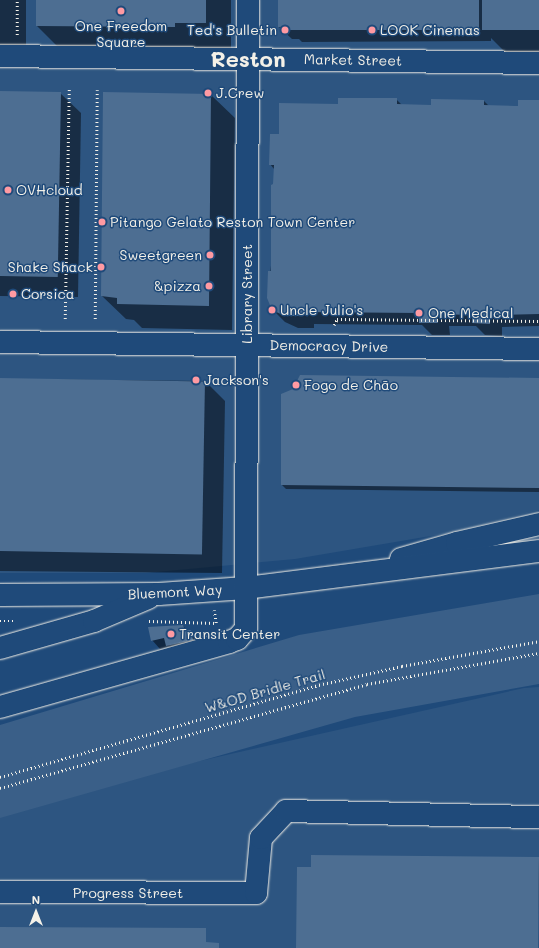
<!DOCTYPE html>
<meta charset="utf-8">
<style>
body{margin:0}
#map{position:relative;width:539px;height:948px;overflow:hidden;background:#1f4a7a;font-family:Mali,sans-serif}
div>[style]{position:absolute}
.built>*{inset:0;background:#2d5581}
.green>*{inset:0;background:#3a5f88}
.shadow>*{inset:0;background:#0007;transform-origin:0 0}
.building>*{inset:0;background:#4d6e92;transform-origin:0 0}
.path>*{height:2.5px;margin-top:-1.25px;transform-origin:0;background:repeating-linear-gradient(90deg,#f4f1e8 0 1px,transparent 0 4px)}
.roads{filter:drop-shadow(0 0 1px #f4f1e8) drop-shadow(0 0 1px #f4f1e8)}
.minor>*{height:22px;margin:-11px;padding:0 11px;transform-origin:11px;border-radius:11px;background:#1f4a7a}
.dots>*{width:11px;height:11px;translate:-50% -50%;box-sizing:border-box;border:2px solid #1f4a7a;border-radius:50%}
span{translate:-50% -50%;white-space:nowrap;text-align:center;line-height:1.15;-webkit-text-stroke:3px #1f4a7a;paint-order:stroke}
.poi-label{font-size:14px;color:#f4f1e8}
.right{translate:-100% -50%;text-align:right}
.left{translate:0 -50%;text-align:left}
.street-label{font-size:14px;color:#f4f1e8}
.town-label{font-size:22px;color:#f4f1e8;font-weight:700}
.north{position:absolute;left:16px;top:892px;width:40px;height:40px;-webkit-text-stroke:3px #1f4a7a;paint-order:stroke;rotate:0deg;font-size:11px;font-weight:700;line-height:16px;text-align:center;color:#f4f1e8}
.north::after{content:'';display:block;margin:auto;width:14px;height:18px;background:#f4f1e8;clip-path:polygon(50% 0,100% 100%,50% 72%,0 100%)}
</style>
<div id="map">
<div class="built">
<i style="clip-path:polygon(0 0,539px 0,539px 510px,454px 532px,295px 559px,146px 573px,0 573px)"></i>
<i style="clip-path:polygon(539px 687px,539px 948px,0 948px,0 806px,524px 688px)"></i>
</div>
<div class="green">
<i style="clip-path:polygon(539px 594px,539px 684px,355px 717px,0 818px,0 725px,299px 635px)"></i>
</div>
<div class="shadow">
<i style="left:0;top:0;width:26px;height:53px"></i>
<i style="clip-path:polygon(37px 0,231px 0,231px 48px,62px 51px,37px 26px)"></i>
<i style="clip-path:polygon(279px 0,539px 0,539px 55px,508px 55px,491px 38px,491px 41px,302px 42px,299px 39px,292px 39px,279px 27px)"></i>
<i style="clip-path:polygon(0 92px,60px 93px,81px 113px,78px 297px,0 296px)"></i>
<i style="clip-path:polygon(211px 95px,235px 118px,232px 330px,142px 328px,134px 320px,126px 319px,102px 296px)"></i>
<i style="clip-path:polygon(396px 99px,402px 105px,432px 106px,484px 101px,489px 106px,519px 107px,539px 101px,539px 326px,502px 327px,502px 336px,485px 335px,476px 326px,449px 326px,450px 335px,432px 335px,422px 325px,314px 324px,314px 328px,298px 328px,285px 322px,273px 310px,268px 298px,273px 244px,274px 185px,274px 169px,270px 164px,280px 135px,339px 105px)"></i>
<i style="clip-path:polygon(0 379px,205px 381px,225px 401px,222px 573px,0 571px)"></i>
<i style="clip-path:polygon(539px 379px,539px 492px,286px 489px,282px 485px)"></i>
<i style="clip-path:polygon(183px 626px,199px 639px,175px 654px,168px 647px,160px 649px,152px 640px)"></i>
<i style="left:312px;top:856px;width:227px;height:93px;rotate:1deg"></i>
<i style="left:0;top:928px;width:205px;height:20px"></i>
</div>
<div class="building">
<i style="clip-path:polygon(36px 0,206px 0,206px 23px,175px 23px,175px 27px,36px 26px)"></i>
<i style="clip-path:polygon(278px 0,479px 0,479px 30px,289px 30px,288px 27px,278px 27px)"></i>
<i style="left:482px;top:0;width:57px;height:30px"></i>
<i style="left:0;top:91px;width:61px;height:185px;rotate:1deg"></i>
<i style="clip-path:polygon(103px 92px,211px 94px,209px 306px,117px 304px,117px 298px,101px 296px)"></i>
<i style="clip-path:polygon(338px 98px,397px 98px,397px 104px,431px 105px,431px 99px,484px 100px,484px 105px,515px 106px,518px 106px,518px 100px,539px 100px,539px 314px,490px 315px,490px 324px,472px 323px,472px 315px,437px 314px,438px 323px,419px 323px,419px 313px,302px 312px,302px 316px,285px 316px,272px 310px,267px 298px,268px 271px,271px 271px,271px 185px,273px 184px,274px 165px,269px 165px,270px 134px,279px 134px,279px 103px,338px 104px)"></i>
<i style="clip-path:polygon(300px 375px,539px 378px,539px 488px,281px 485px,281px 394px,293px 389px)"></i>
<i style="left:0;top:378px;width:205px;height:173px;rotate:1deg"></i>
<i style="clip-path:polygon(183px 625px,185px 630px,191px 630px,193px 640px,166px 646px,164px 638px,151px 641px,148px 627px)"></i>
<i style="clip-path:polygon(311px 855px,539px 857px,538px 948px,296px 948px,297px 867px,311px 867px)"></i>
<i style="clip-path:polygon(0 927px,206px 928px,206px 942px,219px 943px,219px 948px,0 948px)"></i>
</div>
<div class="path">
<i style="left:17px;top:35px;width:35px;rotate:-90deg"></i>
<i style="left:65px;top:319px;width:230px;rotate:-89deg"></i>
<i style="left:95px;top:319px;width:229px;rotate:-89.5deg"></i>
<i style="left:334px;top:325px;width:7px;rotate:-63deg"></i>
<i style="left:337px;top:319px;width:202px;rotate:0.6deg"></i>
<i style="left:0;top:621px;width:13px"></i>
<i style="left:149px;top:621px;width:67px;rotate:1.7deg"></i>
<i style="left:216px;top:623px;width:13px;rotate:-99deg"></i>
<i style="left:0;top:777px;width:336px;rotate:-16.1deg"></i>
<i style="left:323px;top:684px;width:81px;rotate:-12.8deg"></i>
<i style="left:402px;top:666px;width:139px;rotate:-10.3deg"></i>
<i style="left:0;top:788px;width:381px;rotate:-15.8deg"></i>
<i style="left:367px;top:684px;width:175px;rotate:-10.2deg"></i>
</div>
<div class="roads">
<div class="minor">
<i style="left:0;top:56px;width:539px;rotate:0.74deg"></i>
<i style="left:0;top:342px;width:539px;rotate:0.74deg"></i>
<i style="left:401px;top:559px;width:58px;rotate:-15.9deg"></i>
<i style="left:457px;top:543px;width:84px;rotate:-13deg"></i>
<i style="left:0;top:595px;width:159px;rotate:-0.4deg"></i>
<i style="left:159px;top:594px;width:87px;rotate:-3.9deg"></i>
<i style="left:246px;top:588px;width:295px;rotate:-7.2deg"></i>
<i style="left:0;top:648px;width:98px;rotate:-16deg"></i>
<i style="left:94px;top:621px;width:59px;rotate:-23.1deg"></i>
<i style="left:0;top:707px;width:238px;rotate:-15.8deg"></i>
<i style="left:229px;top:642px;width:9px;rotate:-21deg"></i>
<i style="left:237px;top:639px;width:13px;rotate:-48deg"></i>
<i style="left:246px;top:629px;width:629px;rotate:-89.82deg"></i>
<i style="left:0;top:892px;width:256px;rotate:0.2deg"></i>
<i style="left:256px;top:893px;width:55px;rotate:-84.8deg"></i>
<i style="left:261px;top:838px;width:37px;rotate:-47deg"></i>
<i style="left:286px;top:811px;width:253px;rotate:1.4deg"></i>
</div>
</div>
<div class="dots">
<i style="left:121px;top:11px;background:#ff9aa2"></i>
<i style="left:285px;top:30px;background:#ff9aa2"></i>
<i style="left:372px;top:30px;background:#ff9aa2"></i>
<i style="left:208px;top:93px;background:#ff9aa2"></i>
<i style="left:8px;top:190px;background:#ff9aa2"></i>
<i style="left:102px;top:222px;background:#ff9aa2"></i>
<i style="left:210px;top:255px;background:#ff9aa2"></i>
<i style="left:101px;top:267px;background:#ff9aa2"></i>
<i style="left:209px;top:286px;background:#ff9aa2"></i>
<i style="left:13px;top:294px;background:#ff9aa2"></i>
<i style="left:272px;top:310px;background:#ff9aa2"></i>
<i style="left:419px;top:313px;background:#ff9aa2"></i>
<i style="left:196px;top:380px;background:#ff9aa2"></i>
<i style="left:296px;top:385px;background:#ff9aa2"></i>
<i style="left:171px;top:634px;background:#ff9aa2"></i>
</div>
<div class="poi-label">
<span style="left:121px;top:34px">One Freedom<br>Square</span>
<span class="right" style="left:277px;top:30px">Ted's Bulletin</span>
<span class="left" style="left:380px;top:30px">LOOK Cinemas</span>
<span class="left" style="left:216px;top:93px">J.Crew</span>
<span class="left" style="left:16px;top:190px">OVHcloud</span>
<span class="left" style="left:110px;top:222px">Pitango Gelato Reston Town Center</span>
<span class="right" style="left:202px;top:255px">Sweetgreen</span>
<span class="right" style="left:93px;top:267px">Shake Shack</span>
<span class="right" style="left:201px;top:286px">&amp;pizza</span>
<span class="left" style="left:21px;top:294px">Corsica</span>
<span class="left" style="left:280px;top:310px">Uncle Julio's</span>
<span class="left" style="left:428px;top:313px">One Medical</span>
<span class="left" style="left:204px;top:380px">Jackson's</span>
<span class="left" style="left:304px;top:385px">Fogo de Chão</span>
<span class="left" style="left:179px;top:634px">Transit Center</span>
</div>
<div class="street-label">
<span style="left:353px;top:60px;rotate:1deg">Market Street</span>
<span style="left:247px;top:294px;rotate:-90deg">Library Street</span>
<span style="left:329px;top:346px;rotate:1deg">Democracy Drive</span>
<span style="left:175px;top:592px;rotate:-3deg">Bluemont Way</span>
<span style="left:265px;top:691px;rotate:-16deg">W&amp;OD Bridle Trail</span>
<span style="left:128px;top:893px">Progress Street</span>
</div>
<div class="town-label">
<span style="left:248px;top:59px">Reston</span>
</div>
<div class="north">N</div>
</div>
